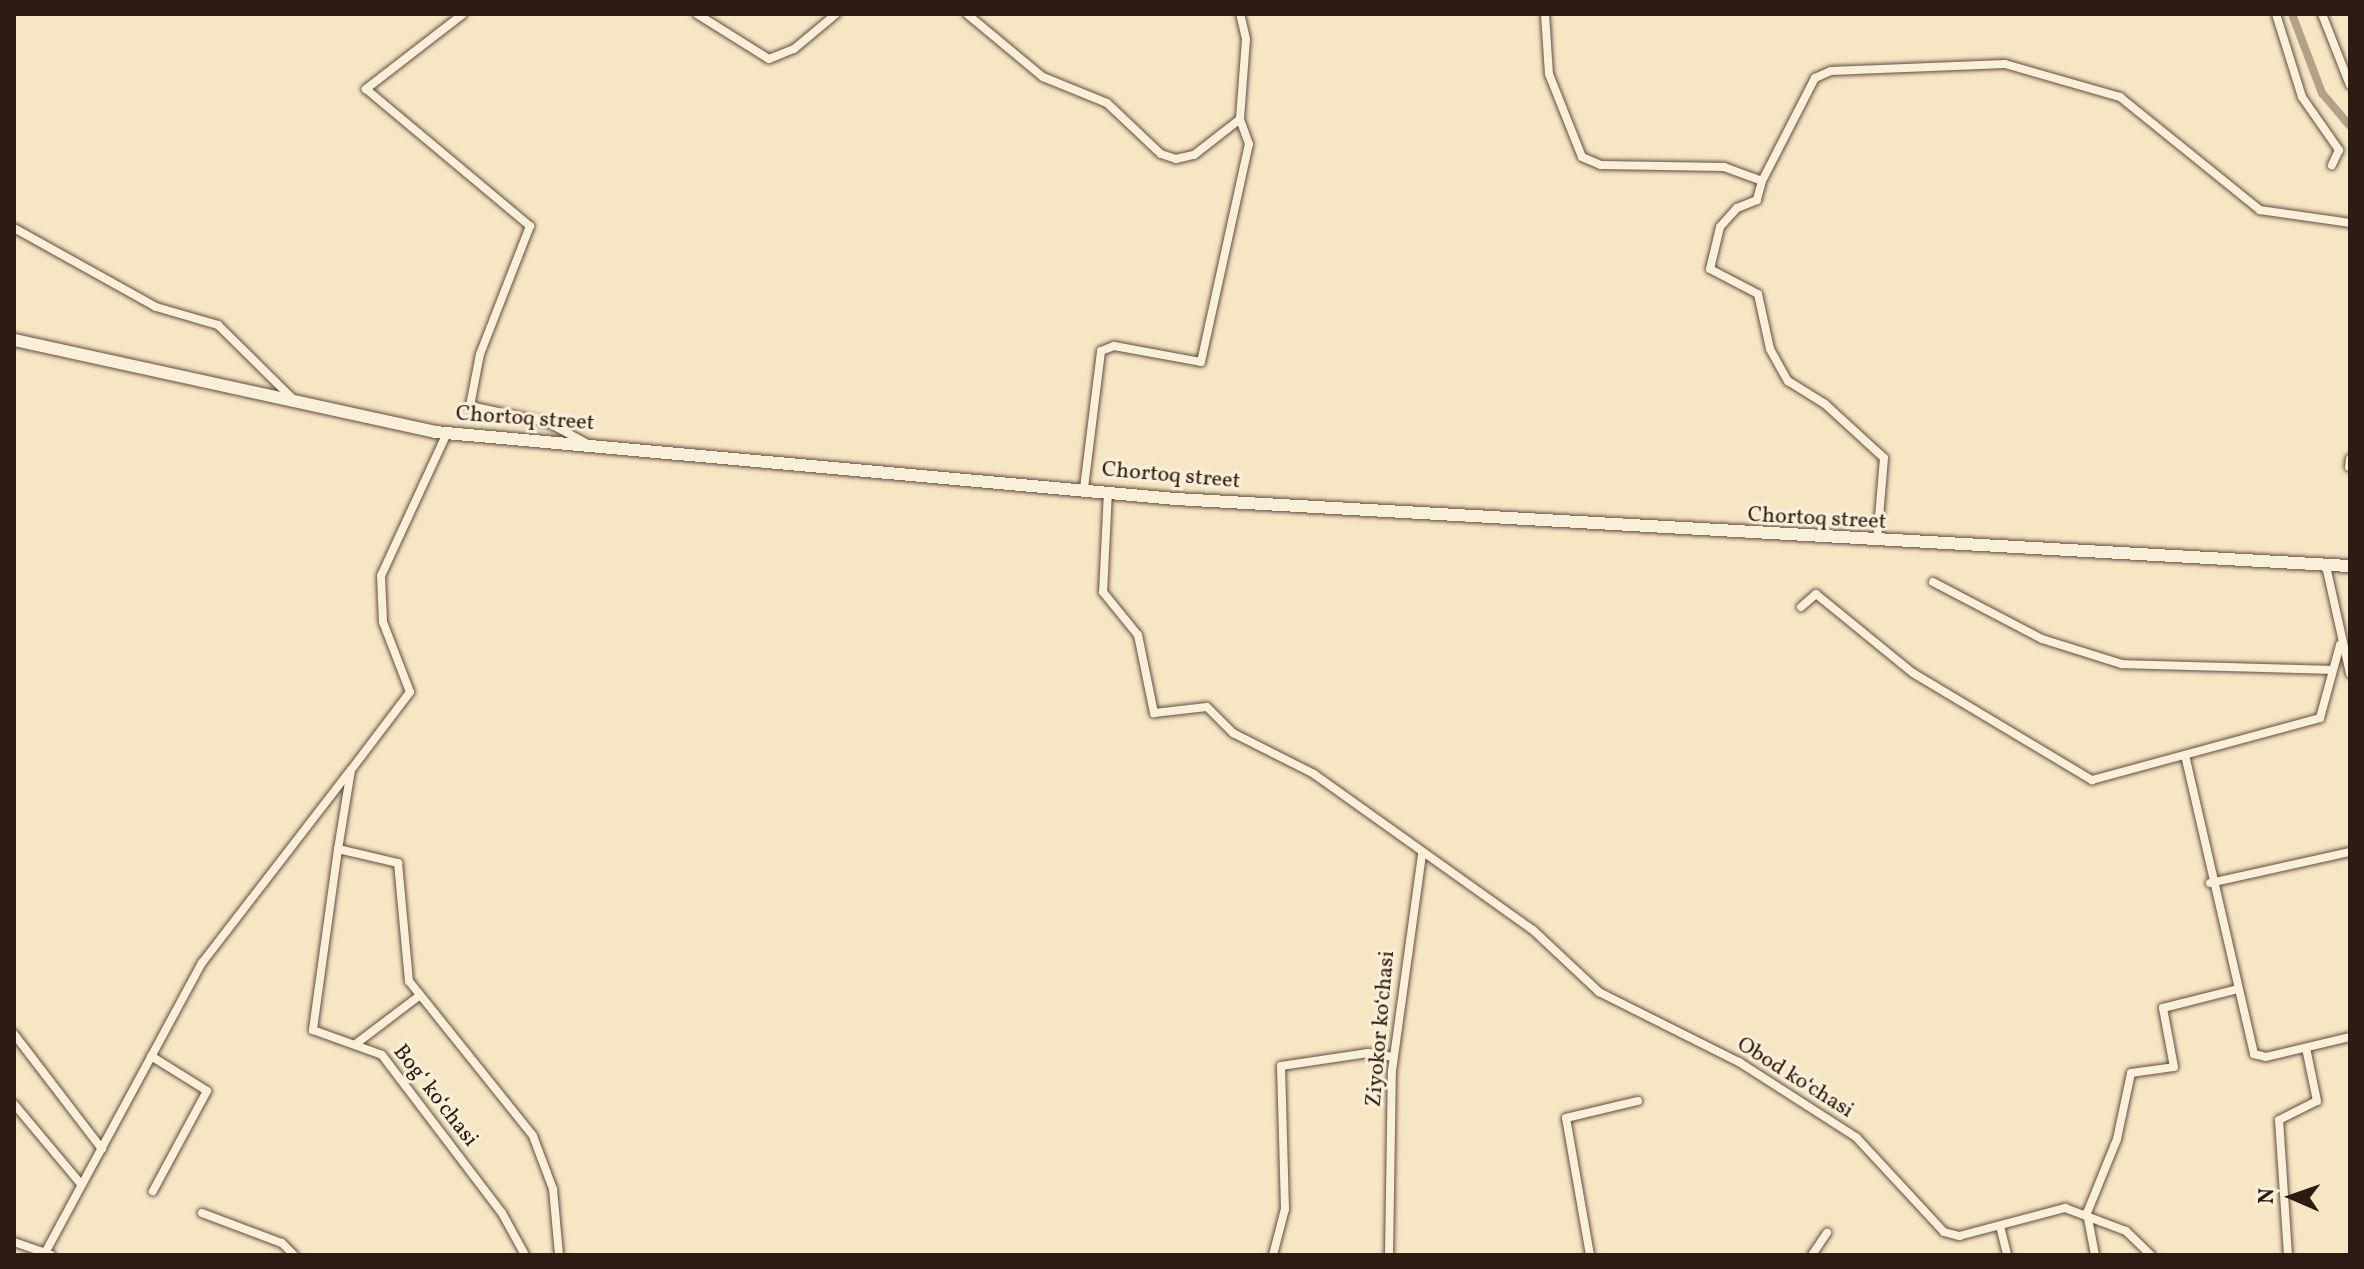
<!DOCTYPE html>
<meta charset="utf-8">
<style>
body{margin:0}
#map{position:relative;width:2364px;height:1269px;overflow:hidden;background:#f7e6c4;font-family:Vollkorn,serif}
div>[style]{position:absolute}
.canal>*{height:8px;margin:-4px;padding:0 4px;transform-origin:4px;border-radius:4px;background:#b2a187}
.roads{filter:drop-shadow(0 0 2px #5f4e3e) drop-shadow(0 0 2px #5f4e3e)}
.street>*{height:8px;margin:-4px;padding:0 4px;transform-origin:4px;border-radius:4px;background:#faefd9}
.secondary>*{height:12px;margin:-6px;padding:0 6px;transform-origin:6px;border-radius:6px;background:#faefd9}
span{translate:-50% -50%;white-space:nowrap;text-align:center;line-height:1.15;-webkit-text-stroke:6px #faefd9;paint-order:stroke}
.street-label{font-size:22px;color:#2c1b12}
.frame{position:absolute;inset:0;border:16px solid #2c1b12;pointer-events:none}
.north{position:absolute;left:2252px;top:1157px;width:80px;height:80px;-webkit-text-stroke:6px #faefd9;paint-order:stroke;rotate:272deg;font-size:22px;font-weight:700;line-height:32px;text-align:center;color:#2c1b12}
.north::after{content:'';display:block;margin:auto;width:28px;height:36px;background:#2c1b12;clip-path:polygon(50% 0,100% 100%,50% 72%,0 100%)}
</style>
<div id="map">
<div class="canal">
<i style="left:2292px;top:14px;width:85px;rotate:69.2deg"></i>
<i style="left:2322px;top:93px;width:43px;rotate:49.7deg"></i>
</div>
<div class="roads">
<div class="street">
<i style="left:463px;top:14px;width:123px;rotate:142.3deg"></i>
<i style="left:366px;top:89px;width:214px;rotate:39.9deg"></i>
<i style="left:530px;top:226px;width:137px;rotate:111.3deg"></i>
<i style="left:480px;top:354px;width:53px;rotate:100.9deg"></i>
<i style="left:470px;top:406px;width:81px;rotate:12.1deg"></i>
<i style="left:549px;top:423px;width:42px;rotate:28.4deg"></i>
<i style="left:697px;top:14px;width:85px;rotate:32deg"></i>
<i style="left:769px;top:59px;width:27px;rotate:-22deg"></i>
<i style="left:794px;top:49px;width:55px;rotate:-39.8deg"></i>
<i style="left:967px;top:14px;width:99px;rotate:39.7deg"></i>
<i style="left:1043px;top:77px;width:69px;rotate:22.1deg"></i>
<i style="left:1107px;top:103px;width:74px;rotate:43.4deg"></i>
<i style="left:1161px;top:154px;width:16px;rotate:18deg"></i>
<i style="left:1176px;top:159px;width:18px;rotate:-13deg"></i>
<i style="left:1194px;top:155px;width:58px;rotate:-38deg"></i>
<i style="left:1240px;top:119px;width:80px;rotate:-85.7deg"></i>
<i style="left:1246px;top:39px;width:26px;rotate:-103deg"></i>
<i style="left:1545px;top:14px;width:60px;rotate:86.2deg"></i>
<i style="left:1549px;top:74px;width:89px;rotate:68.3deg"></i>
<i style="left:1582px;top:157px;width:21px;rotate:23deg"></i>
<i style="left:1601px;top:165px;width:123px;rotate:0.9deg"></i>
<i style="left:1724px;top:167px;width:40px;rotate:20.2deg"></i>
<i style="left:1762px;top:181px;width:20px;rotate:105deg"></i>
<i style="left:1757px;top:200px;width:22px;rotate:158deg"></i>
<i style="left:1737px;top:208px;width:25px;rotate:132deg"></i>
<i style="left:1720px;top:227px;width:43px;rotate:103.4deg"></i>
<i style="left:1710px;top:269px;width:54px;rotate:27.5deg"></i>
<i style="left:1758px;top:294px;width:56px;rotate:77.7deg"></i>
<i style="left:1770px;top:349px;width:37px;rotate:61deg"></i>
<i style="left:1788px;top:381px;width:44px;rotate:31.9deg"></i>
<i style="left:1825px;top:404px;width:80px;rotate:42.5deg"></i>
<i style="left:1884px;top:458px;width:83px;rotate:94.8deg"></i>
<i style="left:2276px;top:14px;width:87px;rotate:72.6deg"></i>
<i style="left:2302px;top:97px;width:65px;rotate:55.1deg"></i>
<i style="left:2339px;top:150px;width:17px;rotate:115deg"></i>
<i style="left:2322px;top:14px;width:76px;rotate:68.5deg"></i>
<i style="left:1762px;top:181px;width:116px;rotate:-62.8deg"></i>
<i style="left:1815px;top:78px;width:17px;rotate:-24deg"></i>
<i style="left:1831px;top:71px;width:174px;rotate:-2.3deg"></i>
<i style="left:2005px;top:64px;width:120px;rotate:16deg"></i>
<i style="left:2120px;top:97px;width:180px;rotate:38.9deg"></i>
<i style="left:2260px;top:210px;width:91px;rotate:8.2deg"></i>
<i style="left:14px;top:228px;width:162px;rotate:29.1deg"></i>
<i style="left:156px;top:307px;width:65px;rotate:16.2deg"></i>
<i style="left:218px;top:325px;width:105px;rotate:44.6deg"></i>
<i style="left:447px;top:433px;width:157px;rotate:114.8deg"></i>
<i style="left:381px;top:576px;width:46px;rotate:87.5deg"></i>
<i style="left:383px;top:622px;width:75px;rotate:68.9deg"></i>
<i style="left:410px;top:692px;width:98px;rotate:127.1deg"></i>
<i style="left:351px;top:770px;width:80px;rotate:99.3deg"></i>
<i style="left:338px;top:849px;width:62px;rotate:13.1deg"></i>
<i style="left:398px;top:863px;width:119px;rotate:84.7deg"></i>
<i style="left:409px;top:981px;width:198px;rotate:51.3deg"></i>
<i style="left:533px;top:1136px;width:57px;rotate:69.3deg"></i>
<i style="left:553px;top:1189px;width:66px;rotate:84.8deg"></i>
<i style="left:2349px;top:467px;width:8px;rotate:-83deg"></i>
<i style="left:1084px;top:488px;width:138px;rotate:-82.9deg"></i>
<i style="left:1101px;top:351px;width:14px;rotate:-21deg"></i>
<i style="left:1114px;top:346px;width:88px;rotate:10.4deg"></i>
<i style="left:1201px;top:362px;width:223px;rotate:-77.6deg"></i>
<i style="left:1249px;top:144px;width:27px;rotate:-110deg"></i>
<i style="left:1108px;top:491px;width:101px;rotate:92.8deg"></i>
<i style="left:1103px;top:592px;width:55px;rotate:50.9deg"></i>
<i style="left:1138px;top:635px;width:80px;rotate:78.4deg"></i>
<i style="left:1154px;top:713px;width:53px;rotate:-6.5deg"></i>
<i style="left:1207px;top:707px;width:37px;rotate:45deg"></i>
<i style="left:1233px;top:733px;width:91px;rotate:26.8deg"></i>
<i style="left:1314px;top:774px;width:269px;rotate:35.5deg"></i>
<i style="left:1533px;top:930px;width:91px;rotate:43.2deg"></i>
<i style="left:1599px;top:992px;width:157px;rotate:26.6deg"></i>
<i style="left:1739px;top:1062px;width:139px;rotate:32.7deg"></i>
<i style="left:1856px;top:1137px;width:129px;rotate:47.2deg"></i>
<i style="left:1944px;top:1232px;width:16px;rotate:15deg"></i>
<i style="left:1959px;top:1236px;width:110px;rotate:-14.8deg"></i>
<i style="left:2065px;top:1208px;width:65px;rotate:20.7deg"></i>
<i style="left:2126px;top:1231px;width:35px;rotate:44deg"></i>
<i style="left:2326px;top:566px;width:110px;rotate:77.4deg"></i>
<i style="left:1933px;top:582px;width:123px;rotate:27.6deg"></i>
<i style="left:2042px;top:639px;width:84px;rotate:17.4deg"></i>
<i style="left:2122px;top:664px;width:209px;rotate:1.6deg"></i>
<i style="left:1801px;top:607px;width:20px;rotate:-41deg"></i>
<i style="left:1816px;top:594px;width:125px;rotate:39.2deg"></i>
<i style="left:1913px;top:673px;width:209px;rotate:30.9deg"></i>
<i style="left:2092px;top:780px;width:236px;rotate:-15.2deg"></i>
<i style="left:2320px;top:718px;width:76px;rotate:-74.7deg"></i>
<i style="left:2185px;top:755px;width:307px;rotate:77deg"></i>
<i style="left:2254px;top:1054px;width:12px;rotate:14deg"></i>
<i style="left:2266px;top:1057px;width:86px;rotate:-13.4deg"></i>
<i style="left:338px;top:849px;width:183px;rotate:97.9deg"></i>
<i style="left:313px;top:1030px;width:73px;rotate:19.9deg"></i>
<i style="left:382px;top:1055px;width:198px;rotate:52.8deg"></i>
<i style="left:502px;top:1213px;width:48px;rotate:61.3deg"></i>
<i style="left:2210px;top:883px;width:143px;rotate:-12.5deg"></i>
<i style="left:14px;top:1034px;width:145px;rotate:52.6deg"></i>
<i style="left:357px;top:1043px;width:78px;rotate:-37.2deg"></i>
<i style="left:151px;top:1056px;width:66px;rotate:32deg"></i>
<i style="left:207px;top:1091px;width:114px;rotate:118.4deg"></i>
<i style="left:14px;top:1104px;width:104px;rotate:50.1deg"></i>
<i style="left:202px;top:1213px;width:85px;rotate:20.6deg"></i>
<i style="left:282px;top:1243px;width:17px;rotate:45deg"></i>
<i style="left:2000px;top:1226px;width:30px;rotate:76deg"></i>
<i style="left:14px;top:1242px;width:39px;rotate:19deg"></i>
<i style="left:45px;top:1253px;width:330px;rotate:-61.6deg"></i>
<i style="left:202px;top:963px;width:242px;rotate:-52.4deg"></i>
<i style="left:1273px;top:1255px;width:48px;rotate:-75.4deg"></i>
<i style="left:1285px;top:1209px;width:143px;rotate:-91.6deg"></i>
<i style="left:1281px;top:1066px;width:88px;rotate:-8.5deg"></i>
<i style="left:1368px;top:1053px;width:25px;rotate:9deg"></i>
<i style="left:1389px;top:1255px;width:184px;rotate:-89.1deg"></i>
<i style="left:1392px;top:1071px;width:218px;rotate:-82.1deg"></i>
<i style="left:1590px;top:1255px;width:139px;rotate:-99.9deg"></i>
<i style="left:1566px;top:1118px;width:74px;rotate:-13.3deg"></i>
<i style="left:1812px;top:1255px;width:27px;rotate:-56deg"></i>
<i style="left:2095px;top:1255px;width:43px;rotate:-100.8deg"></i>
<i style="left:2087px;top:1213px;width:80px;rotate:-67.9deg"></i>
<i style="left:2117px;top:1139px;width:67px;rotate:-78deg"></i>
<i style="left:2131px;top:1073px;width:43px;rotate:-7.9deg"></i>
<i style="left:2174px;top:1067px;width:60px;rotate:-100.6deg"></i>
<i style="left:2163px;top:1008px;width:77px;rotate:-14.2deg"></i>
<i style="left:2288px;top:1255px;width:135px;rotate:-93.8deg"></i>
<i style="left:2279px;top:1120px;width:42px;rotate:-26.6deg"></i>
<i style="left:2317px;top:1101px;width:54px;rotate:-101.7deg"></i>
</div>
<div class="secondary">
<i style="left:14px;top:340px;width:431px;rotate:12.3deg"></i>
<i style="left:435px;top:432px;width:744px;rotate:5.17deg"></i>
<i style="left:1176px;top:499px;width:1176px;rotate:3.27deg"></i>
</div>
</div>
<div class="street-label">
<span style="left:525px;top:419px;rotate:4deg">Chortoq street</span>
<span style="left:1171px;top:476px;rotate:5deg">Chortoq street</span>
<span style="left:1817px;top:519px;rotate:3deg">Chortoq street</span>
<span style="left:1381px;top:1029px;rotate:-85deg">Ziyokor koʻchasi</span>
<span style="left:1795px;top:1078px;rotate:32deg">Obod koʻchasi</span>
<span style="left:435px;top:1096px;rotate:52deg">Bogʻ koʻchasi</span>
</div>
<div class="frame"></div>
<div class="north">N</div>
</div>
